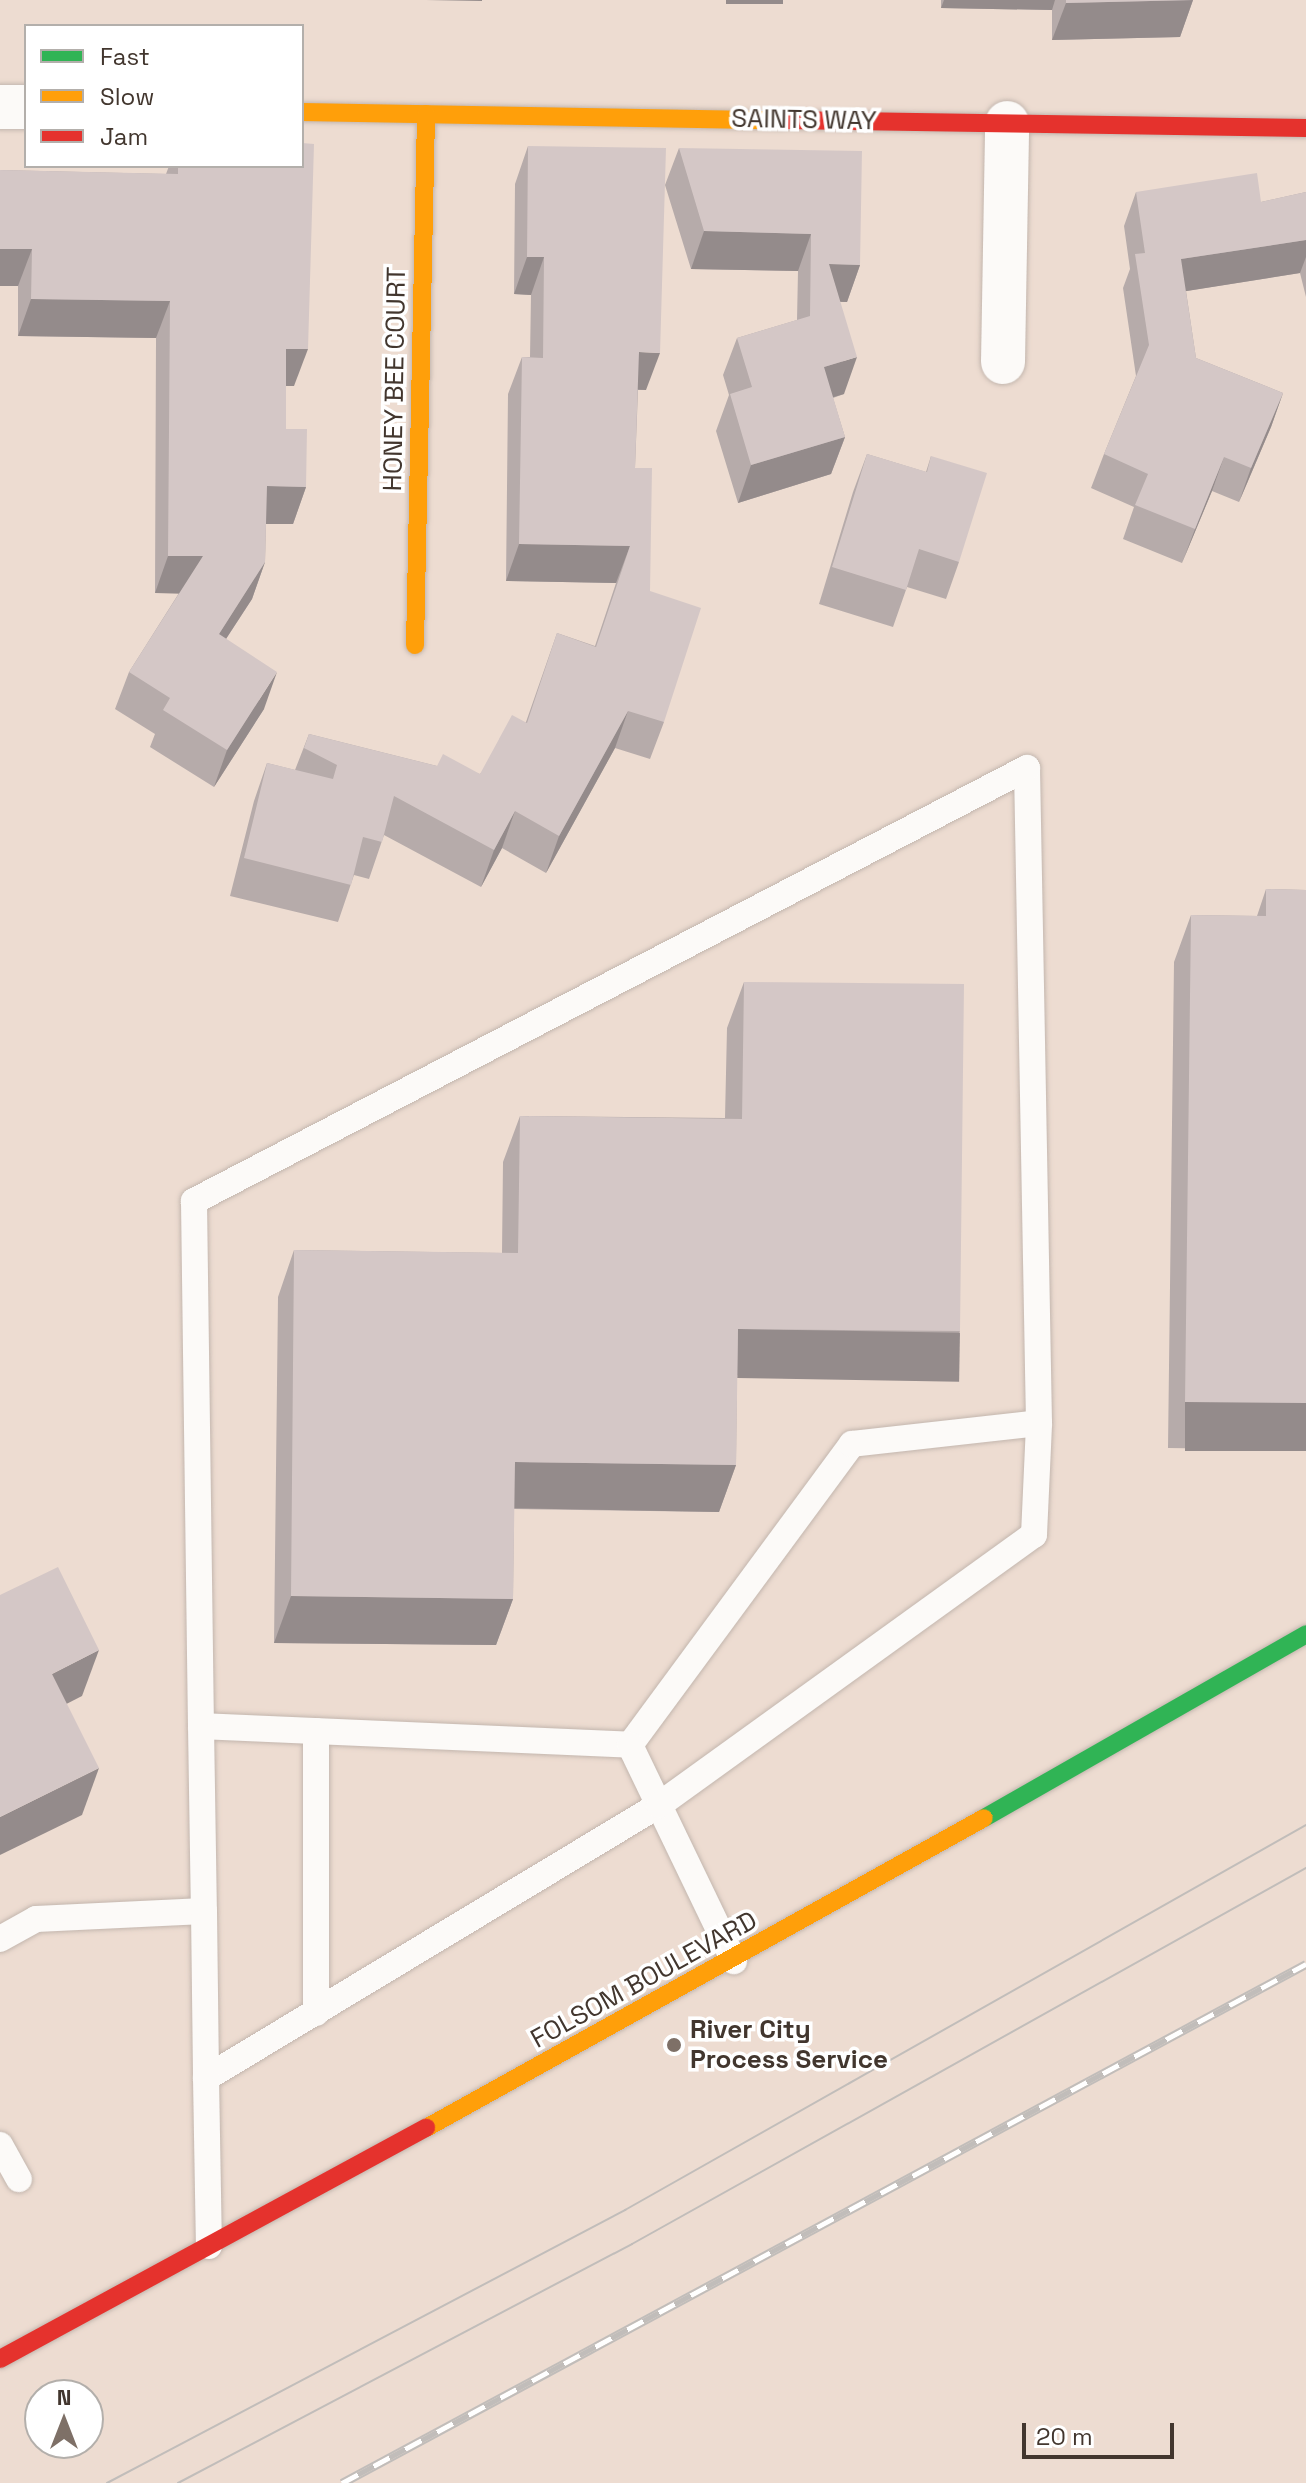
<!DOCTYPE html>
<style>
body{margin:0}
#map{position:relative;width:1306px;height:2483px;overflow:hidden;background:#eddcd1;font-family:"Space Grotesk",sans-serif}
div>[style]{position:absolute}
.roads{filter:drop-shadow(0 0 2px #c3b6ae) drop-shadow(0 0 2px #c3b6ae)}
.lane>*{height:26px;margin:-13px;padding:0 13px;transform-origin:13px;border-radius:13px;background:#fcfaf8}
.street>*{height:44px;margin:-22px;padding:0 22px;transform-origin:22px;border-radius:22px;background:#fcfaf8}
.fast>*{height:18px;margin:-9px;padding:0 9px;transform-origin:9px;border-radius:9px;background:#30b455}
.slow>*{height:18px;margin:-9px;padding:0 9px;transform-origin:9px;border-radius:9px;background:#ff9f0a}
.jam>*{height:18px;margin:-9px;padding:0 9px;transform-origin:9px;border-radius:9px;background:#e5322d}
.tram>*{height:2px;margin:-1px;padding:0 1px;transform-origin:1px;border-radius:1px;background:#c1bdba}
.rail>*{height:9px;margin-top:-4.5px;transform-origin:0;background:repeating-linear-gradient(90deg,#fff 0 18px,#c1bdba 0 36px);box-sizing:border-box;border-block:2px solid #c1bdba}
.wall>*{inset:0;background:#b6abaa}
.shaded-wall>*{inset:0;background:#948b8b;transform-origin:0 0}
.building>*{inset:0;background:#d4c7c6}
.dots>*{width:22px;height:22px;translate:-50% -50%;box-sizing:border-box;border:4px solid #fff;border-radius:50%}
span{translate:-50% -50%;white-space:nowrap;text-align:center;line-height:1.15;-webkit-text-stroke:7px #fff;paint-order:stroke}
.street-label{font-size:26px;color:#42362e}
.poi-label{font-size:26px;color:#42362e;font-weight:700}
.left{translate:0 -50%;text-align:left}
.legend{position:absolute;left:24px;top:24px;width:280px;height:144px;box-sizing:border-box;background:#fff;border:2px solid #b3afab;margin:0;padding:10px 14px;list-style:none;font-size:24px;color:#42362e}
.legend li{display:flex;align-items:center;gap:16px;height:40px}
.legend b{width:40px;border:2px solid #b3afab}
.north{position:absolute;left:24px;top:2379px;width:80px;height:80px;box-sizing:border-box;background:#fff;border:2px solid #b3afab;border-radius:50%;rotate:0deg;font-size:22px;font-weight:700;line-height:32px;text-align:center;color:#42362e}
.north::after{content:'';display:block;margin:auto;width:28px;height:36px;background:#7e7067;clip-path:polygon(50% 0,100% 100%,50% 72%,0 100%)}
.scale{position:absolute;left:1022px;top:2423px;width:152px;height:36px;box-sizing:border-box;border:4px solid #42362e;border-top:0;padding-left:10px;font-size:24px;line-height:28px;white-space:nowrap;color:#42362e;-webkit-text-stroke:6px #fff;paint-order:stroke}
</style>
<div id="map">
<div class="roads">
<div class="lane">
<i style="left:201px;top:1726px;width:429px;rotate:2.5deg"></i>
<i style="left:630px;top:1745px;width:374px;rotate:-53.6deg"></i>
<i style="left:852px;top:1444px;width:188px;rotate:-6.4deg"></i>
<i style="left:316px;top:1731px;width:282px;rotate:90deg"></i>
<i style="left:630px;top:1745px;width:240px;rotate:64.3deg"></i>
<i style="left:0;top:1939px;width:41px;rotate:-29.1deg"></i>
<i style="left:36px;top:1919px;width:168px;rotate:-2.7deg"></i>
<i style="left:206px;top:2078px;width:529px;rotate:-31.08deg"></i>
<i style="left:659px;top:1805px;width:462px;rotate:-35.8deg"></i>
<i style="left:1034px;top:1535px;width:112px;rotate:-87.4deg"></i>
<i style="left:1039px;top:1423px;width:655px;rotate:-91.05deg"></i>
<i style="left:1027px;top:768px;width:939px;rotate:152.53deg"></i>
<i style="left:194px;top:1201px;width:525px;rotate:89.24deg"></i>
<i style="left:201px;top:1726px;width:185px;rotate:89.1deg"></i>
<i style="left:204px;top:1911px;width:167px;rotate:89.3deg"></i>
<i style="left:206px;top:2078px;width:168px;rotate:89deg"></i>
<i style="left:0;top:2145px;width:39px;rotate:61deg"></i>
</div>
<div class="street">
<i style="left:0;top:107px;width:26px"></i>
<i style="left:1003px;top:362px;width:239px;rotate:-89deg"></i>
</div>
<div class="fast">
<i style="left:984px;top:1818px;width:371px;rotate:-29.7deg"></i>
</div>
<div class="slow">
<i style="left:302px;top:112px;width:481px;rotate:1deg"></i>
<i style="left:415px;top:645px;width:531px;rotate:-88.81deg"></i>
<i style="left:426px;top:2128px;width:638px;rotate:-29.05deg"></i>
</div>
<div class="jam">
<i style="left:783px;top:120px;width:523px;rotate:0.88deg"></i>
<i style="left:0;top:2359px;width:485px;rotate:-28.5deg"></i>
</div>
</div>
<div class="tram">
<i style="left:107px;top:2483px;width:586px;rotate:-27.79deg"></i>
<i style="left:625px;top:2210px;width:782px;rotate:-29.48deg"></i>
<i style="left:178px;top:2483px;width:513px;rotate:-27.76deg"></i>
<i style="left:632px;top:2244px;width:772px;rotate:-29.16deg"></i>
</div>
<div class="rail">
<i style="left:342px;top:2483px;width:1095px;rotate:-28.3deg"></i>
</div>
<div class="wall">
<i style="clip-path:polygon(941px 0,1193px 0,1180px 37px,1052px 40px,1052px 10px,941px 8px)"></i>
<i style="clip-path:polygon(528px 146px,646px 390px,638px 390px,635px 468px,664px 722px,650px 759px,615px 748px,546px 873px,502px 848px,481px 887px,384px 835px,369px 879px,354px 875px,338px 922px,230px 896px,254px 801px,267px 763px,295px 770px,309px 734px,437px 766px,480px 774px,526px 722px,557px 633px,595px 646px,616px 583px,506px 581px,508px 394px,522px 357px,530px 357px,531px 295px,514px 294px,515px 184px)"></i>
<i style="clip-path:polygon(679px 148px,860px 265px,847px 302px,840px 302px,844px 394px,833px 398px,845px 437px,831px 474px,738px 503px,716px 431px,729px 395px,723px 375px,737px 338px,797px 320px,798px 271px,691px 269px,665px 185px)"></i>
<i style="clip-path:polygon(169px 166px,302px 166px,294px 386px,286px 386px,286px 429px,306px 487px,293px 524px,266px 524px,265px 562px,252px 599px,226px 639px,264px 709px,214px 787px,150px 747px,155px 734px,115px 709px,129px 672px,179px 593px,155px 593px,156px 338px,18px 336px,18px 286px,0 286px,0 170px,166px 174px)"></i>
<i style="clip-path:polygon(1136px 192px,1261px 202px,1306px 192px,1306px 297px,1300px 273px,1186px 291px,1196px 358px,1283px 393px,1271px 427px,1239px 502px,1212px 491px,1182px 563px,1123px 539px,1134px 507px,1091px 488px,1104px 454px,1136px 376px,1123px 288px,1130px 269px,1124px 226px)"></i>
<i style="clip-path:polygon(867px 454px,926px 472px,931px 456px,959px 562px,946px 599px,907px 587px,893px 627px,819px 604px,853px 492px)"></i>
<i style="clip-path:polygon(1266px 889px,1306px 890px,1306px 1450px,1168px 1448px,1174px 962px,1191px 915px,1257px 916px)"></i>
<i style="clip-path:polygon(744px 982px,960px 1331px,944px 1377px,737px 1375px,736px 1465px,719px 1512px,514px 1509px,513px 1599px,496px 1645px,274px 1643px,278px 1297px,294px 1250px,502px 1253px,503px 1162px,520px 1116px,725px 1118px,727px 1028px)"></i>
</div>
<div class="shaded-wall">
<i style="clip-path:polygon(426px 0,482px 0,482px 1px)"></i>
<i style="left:726px;top:0;width:57px;height:4px"></i>
<i style="clip-path:polygon(944px 0,1055px 0,1052px 10px,941px 8px)"></i>
<i style="clip-path:polygon(1193px 0,1180px 37px,1052px 40px,1066px 3px)"></i>
<i style="clip-path:polygon(704px 231px,811px 234px,798px 271px,691px 269px)"></i>
<i style="clip-path:polygon(1306px 240px,1306px 257px,1300px 273px,1168px 294px,1181px 259px)"></i>
<i style="clip-path:polygon(0 249px,32px 249px,18px 286px,0 286px)"></i>
<i style="clip-path:polygon(527px 257px,544px 257px,531px 295px,514px 294px)"></i>
<i style="clip-path:polygon(829px 264px,860px 265px,847px 302px,815px 301px)"></i>
<i style="clip-path:polygon(31px 299px,170px 301px,156px 338px,18px 336px)"></i>
<i style="clip-path:polygon(286px 349px,308px 349px,294px 386px,272px 386px)"></i>
<i style="clip-path:polygon(639px 352px,660px 353px,646px 390px,625px 389px)"></i>
<i style="clip-path:polygon(857px 357px,844px 394px,810px 404px,824px 367px)"></i>
<i style="clip-path:polygon(1283px 393px,1271px 427px,1239px 502px,1251px 468px)"></i>
<i style="clip-path:polygon(845px 437px,831px 474px,738px 503px,751px 465px)"></i>
<i style="clip-path:polygon(1224px 457px,1212px 491px,1182px 563px,1195px 529px)"></i>
<i style="clip-path:polygon(267px 486px,306px 487px,293px 524px,253px 524px)"></i>
<i style="clip-path:polygon(519px 544px,630px 546px,616px 583px,506px 581px)"></i>
<i style="clip-path:polygon(168px 556px,203px 556px,190px 594px,155px 593px)"></i>
<i style="clip-path:polygon(265px 562px,252px 599px,205px 671px,219px 634px)"></i>
<i style="clip-path:polygon(277px 672px,264px 709px,214px 787px,227px 750px)"></i>
<i style="clip-path:polygon(628px 711px,615px 748px,546px 873px,559px 836px)"></i>
<i style="clip-path:polygon(515px 811px,502px 848px,481px 887px,494px 850px)"></i>
<i style="left:738px;top:1329px;width:222px;height:49px;rotate:1deg"></i>
<i style="left:1185px;top:1402px;width:121px;height:49px"></i>
<i style="clip-path:polygon(515px 1462px,736px 1465px,719px 1512px,498px 1508px)"></i>
<i style="clip-path:polygon(291px 1596px,513px 1599px,496px 1645px,274px 1643px)"></i>
<i style="clip-path:polygon(99px 1650px,82px 1696px,35px 1720px,52px 1674px)"></i>
<i style="clip-path:polygon(99px 1768px,82px 1815px,0 1855px,0 1817px)"></i>
</div>
<div class="building">
<i style="clip-path:polygon(1066px 0,1193px 0,1066px 3px)"></i>
<i style="clip-path:polygon(302px 143px,314px 144px,308px 349px,286px 349px,286px 429px,307px 429px,306px 487px,267px 486px,265px 562px,219px 634px,277px 672px,227px 750px,163px 710px,170px 698px,129px 672px,203px 556px,168px 556px,170px 301px,31px 299px,32px 249px,0 249px,0 170px,178px 174px,178px 166px,302px 166px)"></i>
<i style="clip-path:polygon(528px 146px,666px 148px,660px 353px,639px 352px,635px 468px,652px 468px,650px 591px,701px 608px,664px 722px,628px 711px,559px 836px,515px 811px,494px 850px,394px 796px,382px 842px,363px 837px,351px 885px,244px 858px,267px 763px,333px 779px,337px 765px,304px 748px,309px 734px,437px 766px,443px 754px,480px 774px,512px 715px,527px 723px,557px 633px,596px 647px,630px 546px,519px 544px,522px 357px,543px 358px,544px 257px,527px 257px)"></i>
<i style="clip-path:polygon(679px 148px,862px 151px,860px 265px,829px 264px,857px 357px,824px 367px,845px 437px,751px 465px,730px 394px,752px 387px,737px 338px,810px 316px,811px 234px,704px 231px)"></i>
<i style="clip-path:polygon(1257px 173px,1261px 202px,1306px 192px,1306px 240px,1181px 259px,1196px 358px,1283px 393px,1251px 468px,1224px 457px,1195px 529px,1135px 505px,1148px 474px,1104px 454px,1149px 345px,1135px 254px,1145px 253px,1136px 192px)"></i>
<i style="clip-path:polygon(867px 454px,927px 472px,931px 456px,987px 473px,959px 562px,919px 549px,906px 590px,832px 567px)"></i>
<i style="clip-path:polygon(1266px 889px,1306px 890px,1306px 1403px,1185px 1402px,1191px 915px,1266px 916px)"></i>
<i style="clip-path:polygon(744px 982px,964px 984px,960px 1331px,738px 1329px,736px 1465px,515px 1462px,513px 1599px,291px 1596px,294px 1250px,518px 1253px,520px 1116px,742px 1119px)"></i>
<i style="clip-path:polygon(58px 1567px,99px 1650px,52px 1674px,99px 1768px,0 1817px,0 1595px)"></i>
</div>
<div class="dots">
<i style="left:674px;top:2045px;background:#7e7067"></i>
</div>
<div class="street-label">
<span style="left:804px;top:120px;rotate:1deg">SAINTS WAY</span>
<span style="left:395px;top:379px;rotate:-89deg">HONEY BEE COURT</span>
<span style="left:644px;top:1980px;rotate:-29deg">FOLSOM BOULEVARD</span>
</div>
<div class="poi-label">
<span class="left" style="left:690px;top:2045px">River City<br>Process Service</span>
</div>
<ul class="legend">
<li><b style="height:10px;background:#30b455"></b>Fast</li>
<li><b style="height:10px;background:#ff9f0a"></b>Slow</li>
<li><b style="height:10px;background:#e5322d"></b>Jam</li>
</ul>
<div class="north">N</div>
<div class="scale">20 m</div>
</div>
